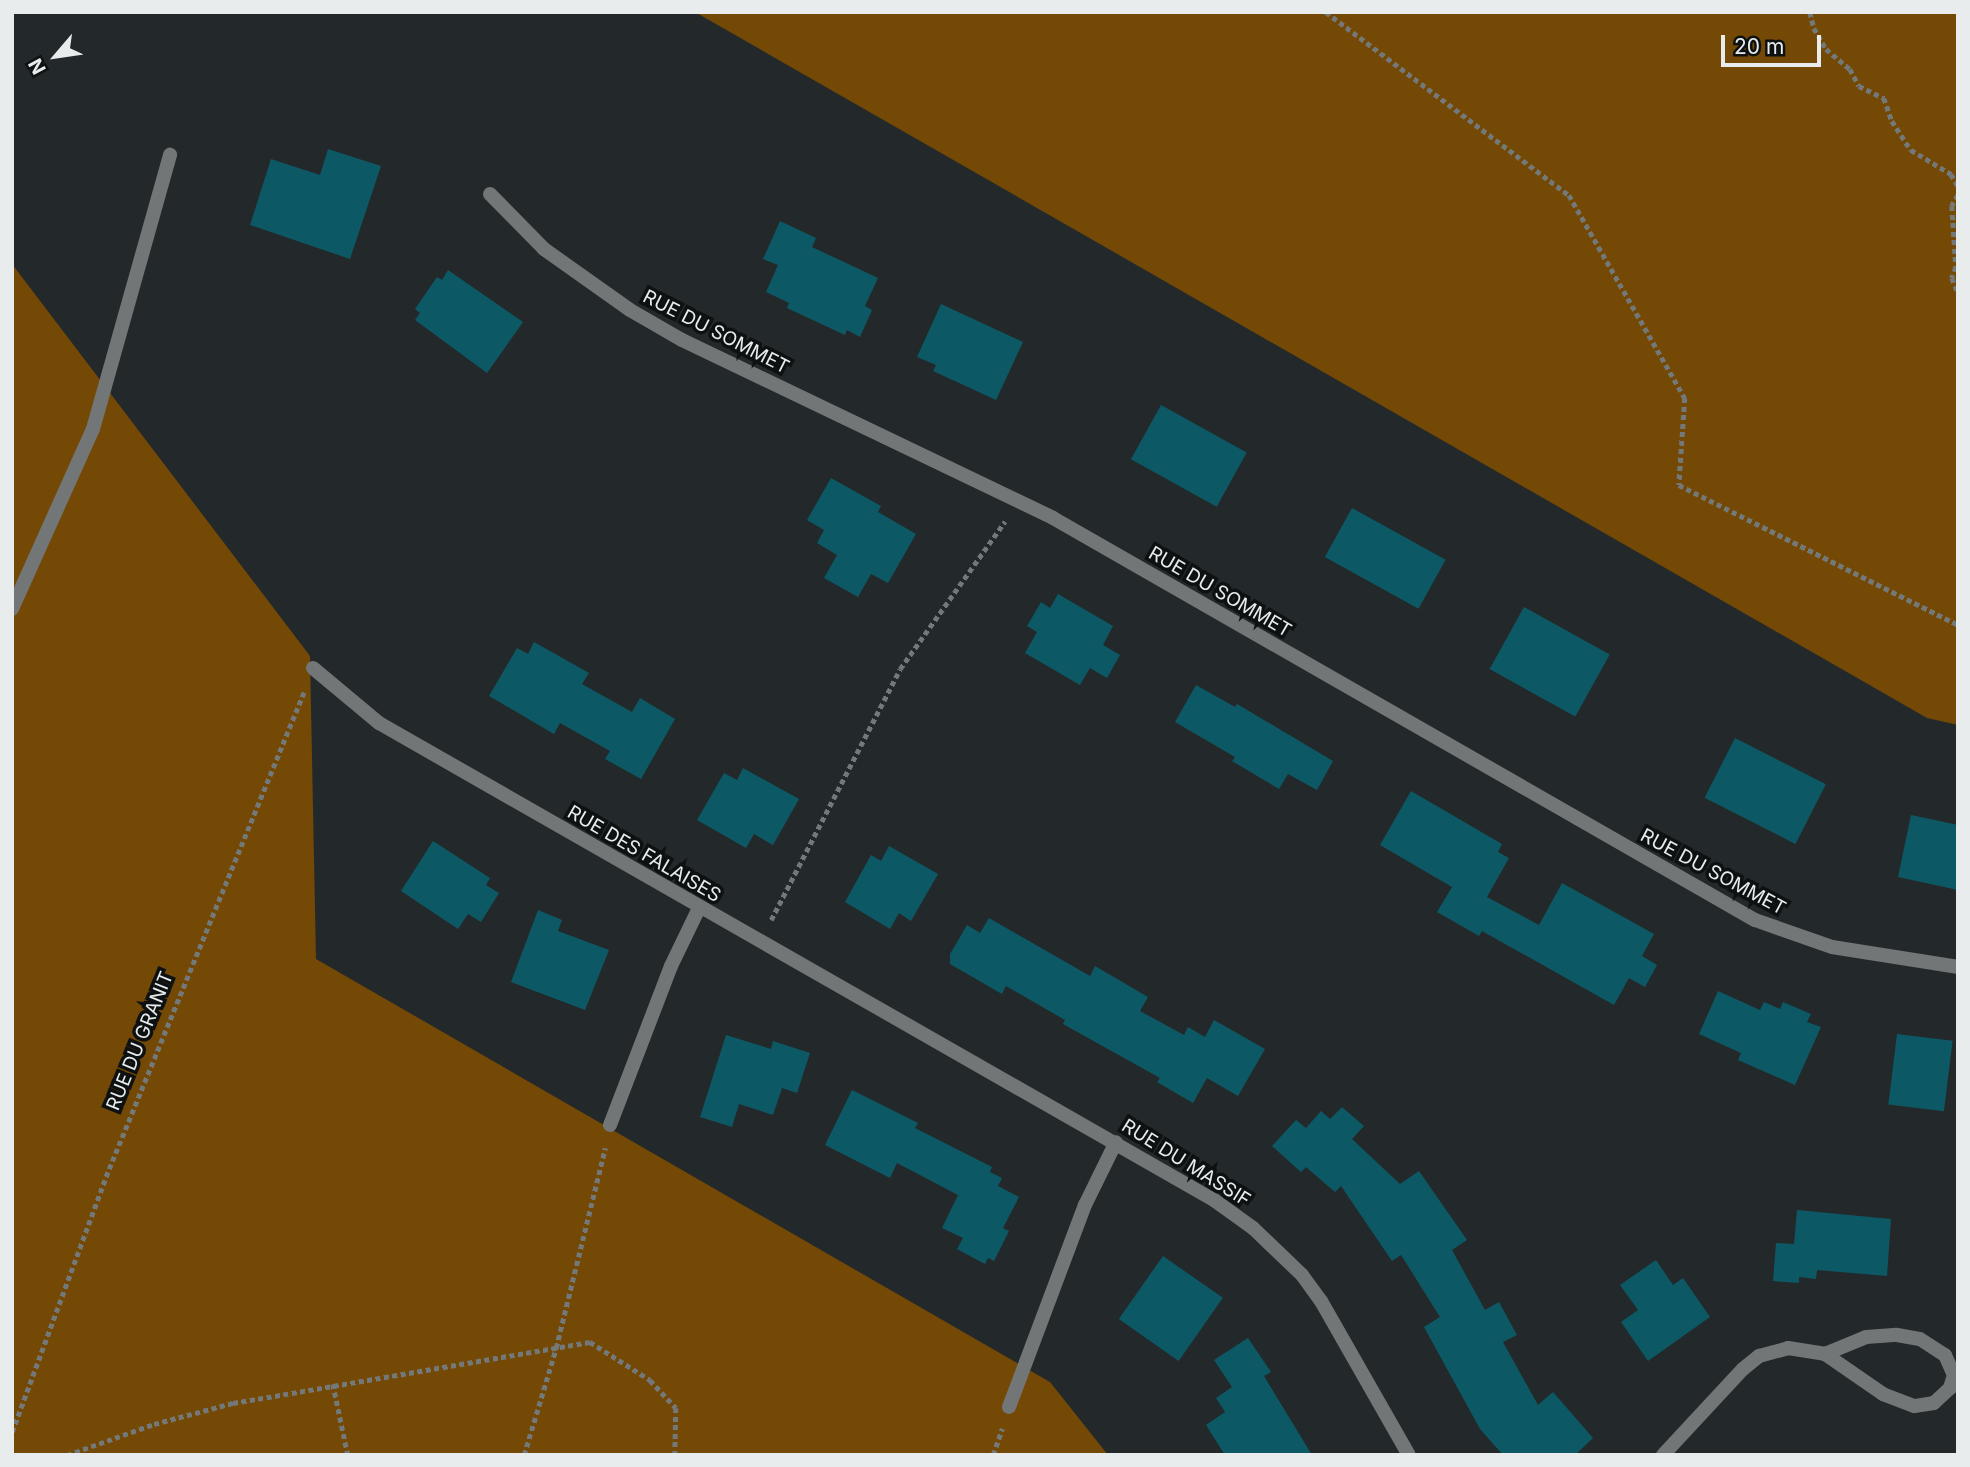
<!DOCTYPE html>
<style>
body{margin:0}
#map{position:relative;width:1970px;height:1467px;overflow:hidden;background:#23292a;font-family:Inter,sans-serif}
div>[style]{position:absolute}
.forest>*{inset:0;background:#744805}
.building>*{inset:0;background:#0c5965;transform-origin:0 0}
.path>*{height:4.5px;margin-top:-2.25px;transform-origin:0;background:repeating-linear-gradient(90deg,#737879 0 5px,transparent 0 8.5px)}
.lane>*{height:14px;margin:-7px;padding:0 7px;transform-origin:7px;border-radius:7px;background:#737677}
.street>*{height:14px;margin:-7px;padding:0 7px;transform-origin:7px;border-radius:7px;background:#737677}
span{translate:-50% -50%;white-space:nowrap;text-align:center;line-height:1.15;-webkit-text-stroke:7px #0e1112;paint-order:stroke}
.street-label{font-size:19px;color:#e8eced}
.frame{position:absolute;inset:0;border:14px solid #e8eced;pointer-events:none}
.north{position:absolute;left:21px;top:21px;width:70px;height:70px;-webkit-text-stroke:5px #0e1112;paint-order:stroke;rotate:241deg;font-size:19px;font-weight:700;line-height:28px;text-align:center;color:#e8eced}
.north::after{content:'';display:block;margin:auto;width:24px;height:32px;background:#e8eced;clip-path:polygon(50% 0,100% 100%,50% 72%,0 100%)}
.scale{position:absolute;left:1721px;top:35px;width:100px;height:32px;box-sizing:border-box;border:4px solid #e8eced;border-top:0;padding-left:9px;font-size:21px;line-height:24px;white-space:nowrap;color:#e8eced;-webkit-text-stroke:5px #0e1112;paint-order:stroke}
</style>
<div id="map">
<div class="forest">
<i style="clip-path:polygon(695px 12px,1958px 12px,1958px 725px,1927px 718px)"></i>
<i style="clip-path:polygon(12px 264px,310px 656px,316px 959px,1050px 1382px,1108px 1455px,12px 1455px)"></i>
</div>
<div class="building">
<i style="clip-path:polygon(328px 149px,381px 166px,350px 259px,250px 225px,271px 159px,320px 175px)"></i>
<i style="clip-path:polygon(780px 221px,816px 238px,812px 247px,878px 278px,865px 306px,872px 310px,860px 337px,847px 330px,845px 335px,787px 308px,789px 303px,766px 292px,778px 265px,763px 259px)"></i>
<i style="clip-path:polygon(448px 270px,523px 322px,487px 373px,415px 320px,420px 313px,415px 309px,437px 277px,442px 280px)"></i>
<i style="clip-path:polygon(941px 304px,1023px 342px,996px 400px,933px 371px,936px 365px,917px 357px)"></i>
<i style="left:1161px;top:405px;width:98px;height:62px;rotate:29deg"></i>
<i style="clip-path:polygon(831px 478px,881px 506px,878px 512px,916px 534px,888px 583px,871px 574px,858px 597px,824px 578px,837px 555px,817px 543px,824px 530px,807px 520px)"></i>
<i style="left:1352px;top:508px;width:107px;height:56px;rotate:29deg"></i>
<i style="clip-path:polygon(1058px 594px,1113px 626px,1103px 645px,1120px 655px,1107px 678px,1090px 668px,1080px 685px,1025px 653px,1037px 632px,1027px 626px,1041px 602px,1050px 608px)"></i>
<i style="left:1524px;top:607px;width:98px;height:71px;rotate:29deg"></i>
<i style="clip-path:polygon(534px 642px,589px 673px,582px 684px,632px 712px,640px 698px,675px 719px,641px 779px,605px 759px,610px 751px,560px 723px,554px 734px,489px 696px,517px 648px,528px 654px)"></i>
<i style="clip-path:polygon(1196px 685px,1235px 707px,1237px 704px,1333px 761px,1317px 790px,1288px 774px,1279px 789px,1232px 761px,1235px 757px,1175px 722px)"></i>
<i style="left:1735px;top:738px;width:102px;height:67px;rotate:27deg"></i>
<i style="clip-path:polygon(743px 768px,799px 799px,773px 845px,754px 834px,746px 848px,697px 820px,724px 773px,737px 780px)"></i>
<i style="clip-path:polygon(1411px 791px,1502px 844px,1498px 852px,1509px 858px,1487px 897px,1539px 925px,1562px 883px,1654px 934px,1642px 956px,1657px 965px,1645px 987px,1629px 978px,1614px 1005px,1482px 931px,1479px 936px,1437px 912px,1452px 887px,1380px 845px)"></i>
<i style="clip-path:polygon(1911px 815px,1958px 825px,1958px 890px,1898px 877px)"></i>
<i style="clip-path:polygon(433px 841px,490px 878px,486px 885px,499px 893px,481px 922px,468px 914px,458px 929px,401px 891px)"></i>
<i style="clip-path:polygon(889px 846px,938px 874px,911px 921px,899px 913px,890px 929px,845px 902px,871px 855px,881px 861px)"></i>
<i style="clip-path:polygon(538px 910px,562px 920px,558px 931px,609px 950px,585px 1010px,511px 982px)"></i>
<i style="clip-path:polygon(989px 918px,1090px 976px,1095px 966px,1148px 997px,1140px 1011px,1184px 1035px,1188px 1027px,1205px 1037px,1214px 1020px,1265px 1049px,1238px 1096px,1207px 1078px,1193px 1103px,1157px 1082px,1160px 1078px,1063px 1024px,1065px 1020px,1006px 986px,1002px 994px,950px 964px,950px 954px,967px 925px,980px 933px)"></i>
<i style="clip-path:polygon(1718px 991px,1760px 1010px,1764px 1002px,1780px 1009px,1783px 1002px,1811px 1014px,1807px 1022px,1821px 1027px,1795px 1085px,1738px 1060px,1741px 1053px,1699px 1034px)"></i>
<i style="left:1897px;top:1034px;width:56px;height:71px;rotate:7deg"></i>
<i style="clip-path:polygon(726px 1035px,771px 1049px,773px 1041px,810px 1053px,797px 1093px,782px 1088px,773px 1115px,739px 1104px,732px 1127px,700px 1117px)"></i>
<i style="clip-path:polygon(852px 1090px,918px 1123px,915px 1128px,992px 1167px,990px 1172px,1002px 1178px,998px 1186px,1019px 1197px,1003px 1228px,1009px 1231px,994px 1261px,988px 1258px,985px 1264px,957px 1249px,963px 1238px,942px 1228px,958px 1195px,897px 1163px,890px 1178px,825px 1145px)"></i>
<i style="clip-path:polygon(1342px 1107px,1364px 1126px,1352px 1139px,1400px 1184px,1419px 1171px,1467px 1240px,1452px 1250px,1485px 1310px,1499px 1302px,1517px 1335px,1503px 1342px,1538px 1405px,1553px 1392px,1593px 1438px,1575px 1455px,1503px 1455px,1480px 1429px,1424px 1327px,1440px 1317px,1401px 1255px,1392px 1261px,1341px 1186px,1335px 1192px,1306px 1167px,1301px 1172px,1272px 1146px,1296px 1120px,1306px 1128px,1321px 1111px,1330px 1119px)"></i>
<i style="clip-path:polygon(1797px 1210px,1891px 1219px,1887px 1276px,1817px 1270px,1816px 1279px,1799px 1277px,1799px 1283px,1773px 1281px,1776px 1243px,1794px 1244px)"></i>
<i style="left:1163px;top:1256px;width:73px;height:77px;rotate:35deg"></i>
<i style="clip-path:polygon(1656px 1260px,1673px 1285px,1683px 1278px,1710px 1317px,1648px 1361px,1621px 1322px,1638px 1310px,1620px 1285px)"></i>
<i style="clip-path:polygon(1248px 1338px,1271px 1372px,1264px 1376px,1312px 1455px,1225px 1455px,1206px 1425px,1225px 1412px,1216px 1398px,1232px 1387px,1214px 1360px)"></i>
</div>
<div class="path">
<i style="left:1326px;top:12px;width:304px;rotate:37deg"></i>
<i style="left:1569px;top:195px;width:234px;rotate:60.3deg"></i>
<i style="left:1685px;top:398px;width:87px;rotate:93.9deg"></i>
<i style="left:1679px;top:485px;width:312px;rotate:26.6deg"></i>
<i style="left:1810px;top:12px;width:16px;rotate:76deg"></i>
<i style="left:1814px;top:28px;width:24px;rotate:60deg"></i>
<i style="left:1826px;top:49px;width:31px;rotate:40deg"></i>
<i style="left:1850px;top:69px;width:19px;rotate:62deg"></i>
<i style="left:1859px;top:86px;width:28px;rotate:26deg"></i>
<i style="left:1884px;top:98px;width:24px;rotate:71deg"></i>
<i style="left:1892px;top:121px;width:35px;rotate:57deg"></i>
<i style="left:1911px;top:150px;width:47px;rotate:31deg"></i>
<i style="left:1951px;top:174px;width:14px;rotate:60deg"></i>
<i style="left:1958px;top:195px;width:13px;rotate:119deg"></i>
<i style="left:1952px;top:206px;width:61px;rotate:86.2deg"></i>
<i style="left:1956px;top:267px;width:12px;rotate:110deg"></i>
<i style="left:1952px;top:278px;width:16px;rotate:68deg"></i>
<i style="left:771px;top:920px;width:282px;rotate:-62.8deg"></i>
<i style="left:900px;top:669px;width:181px;rotate:-54.6deg"></i>
<i style="left:333px;top:1384px;width:73px;rotate:78.1deg"></i>
<i style="left:12px;top:1432px;width:280px;rotate:-69.8deg"></i>
<i style="left:109px;top:1169px;width:515px;rotate:-67.77deg"></i>
<i style="left:67px;top:1455px;width:92px;rotate:-19.6deg"></i>
<i style="left:154px;top:1424px;width:82px;rotate:-14.9deg"></i>
<i style="left:233px;top:1403px;width:362px;rotate:-9.7deg"></i>
<i style="left:590px;top:1342px;width:71px;rotate:32.3deg"></i>
<i style="left:650px;top:1380px;width:38px;rotate:47deg"></i>
<i style="left:676px;top:1408px;width:47px;rotate:91.2deg"></i>
<i style="left:524px;top:1455px;width:112px;rotate:-73.3deg"></i>
<i style="left:556px;top:1348px;width:206px;rotate:-76.2deg"></i>
<i style="left:993px;top:1455px;width:28px;rotate:-71deg"></i>
</div>
<div class="lane">
<i style="left:12px;top:609px;width:197px;rotate:-65.8deg"></i>
<i style="left:93px;top:429px;width:285px;rotate:-74.3deg"></i>
</div>
<div class="street">
<i style="left:490px;top:194px;width:77px;rotate:45.5deg"></i>
<i style="left:544px;top:249px;width:105px;rotate:35.3deg"></i>
<i style="left:630px;top:310px;width:60px;rotate:30deg"></i>
<i style="left:682px;top:340px;width:411px;rotate:25.6deg"></i>
<i style="left:1053px;top:518px;width:809px;rotate:29.8deg"></i>
<i style="left:1755px;top:920px;width:82px;rotate:19.3deg"></i>
<i style="left:1832px;top:947px;width:128px;rotate:9deg"></i>
<i style="left:313px;top:668px;width:86px;rotate:39.8deg"></i>
<i style="left:379px;top:723px;width:962px;rotate:29.74deg"></i>
<i style="left:1214px;top:1200px;width:48px;rotate:35.7deg"></i>
<i style="left:1253px;top:1228px;width:68px;rotate:43.8deg"></i>
<i style="left:1302px;top:1275px;width:32px;rotate:54deg"></i>
<i style="left:1321px;top:1301px;width:177px;rotate:60.3deg"></i>
<i style="left:610px;top:1125px;width:170px;rotate:-69deg"></i>
<i style="left:671px;top:966px;width:64px;rotate:-64.2deg"></i>
<i style="left:1897px;top:1335px;width:23px;rotate:10deg"></i>
<i style="left:1920px;top:1339px;width:30px;rotate:33deg"></i>
<i style="left:1945px;top:1355px;width:22px;rotate:66deg"></i>
<i style="left:1954px;top:1375px;width:14px;rotate:107deg"></i>
<i style="left:1950px;top:1388px;width:22px;rotate:137deg"></i>
<i style="left:1934px;top:1403px;width:20px;rotate:171deg"></i>
<i style="left:1914px;top:1406px;width:33px;rotate:-159deg"></i>
<i style="left:1883px;top:1394px;width:70px;rotate:-145.4deg"></i>
<i style="left:1825px;top:1354px;width:44px;rotate:-22.5deg"></i>
<i style="left:1866px;top:1337px;width:31px;rotate:-4deg"></i>
<i style="left:1009px;top:1407px;width:216px;rotate:-69.4deg"></i>
<i style="left:1085px;top:1205px;width:70px;rotate:-63.8deg"></i>
<i style="left:1663px;top:1455px;width:117px;rotate:-47.1deg"></i>
<i style="left:1743px;top:1369px;width:21px;rotate:-39deg"></i>
<i style="left:1759px;top:1356px;width:30px;rotate:-15deg"></i>
<i style="left:1788px;top:1348px;width:37px;rotate:9deg"></i>
</div>
<div class="street-label">
<span style="left:716px;top:332px;rotate:27deg">RUE DU SOMMET</span>
<span style="left:1220px;top:592px;rotate:30deg">RUE DU SOMMET</span>
<span style="left:644px;top:854px;rotate:30deg">RUE DES FALAISES</span>
<span style="left:1713px;top:872px;rotate:28deg">RUE DU SOMMET</span>
<span style="left:140px;top:1041px;rotate:-68deg">RUE DU GRANIT</span>
<span style="left:1186px;top:1163px;rotate:32deg">RUE DU MASSIF</span>
</div>
<div class="frame"></div>
<div class="north">N</div>
<div class="scale">20 m</div>
</div>
